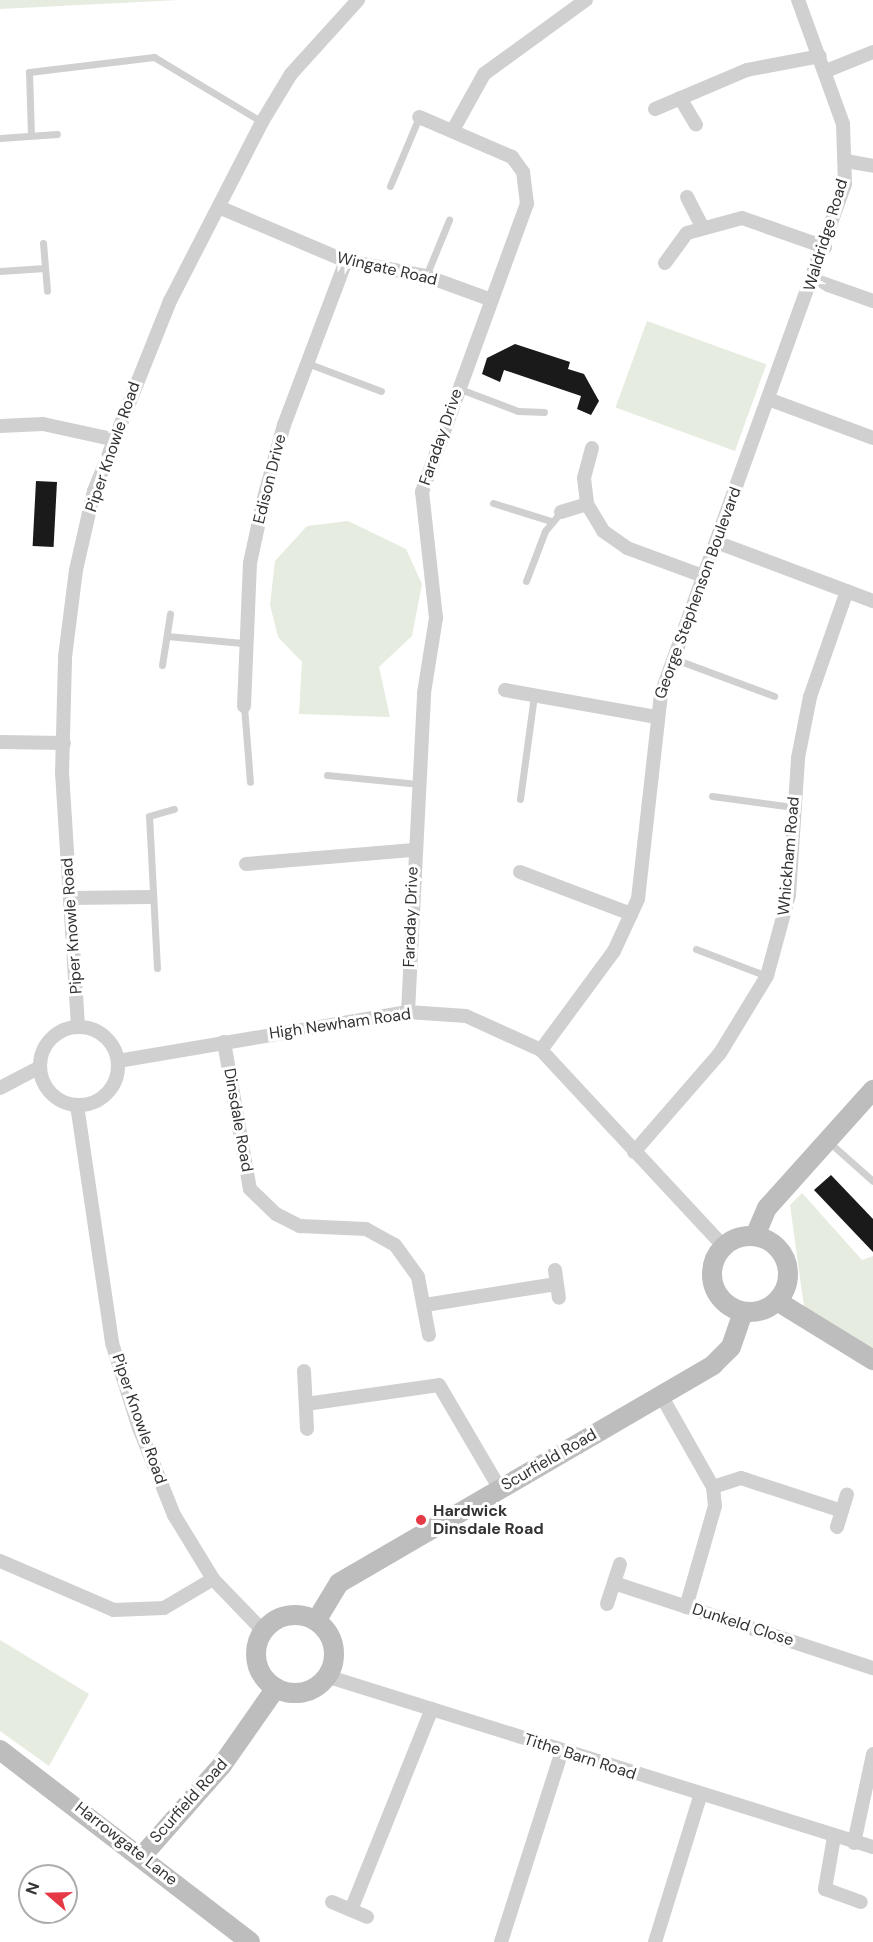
<!DOCTYPE html>
<style>
body{margin:0}
#map{position:relative;width:873px;height:1942px;overflow:hidden;background:#fff;font-family:"DM Sans",sans-serif}
div>[style]{position:absolute}
.green>*{inset:0;background:#e6ecdf;transform-origin:0 0}
.building>*{inset:0;background:#1a1a1a;transform-origin:0 0}
.lane>*{height:7px;margin:-3.5px;padding:0 3.5px;transform-origin:3.5px;border-radius:3.5px;background:#d0d0d0}
.street>*{height:14px;margin:-7px;padding:0 7px;transform-origin:7px;border-radius:7px;background:#d0d0d0}
.street>.ring{margin:-7px;padding:0;box-sizing:content-box;background:none;border:14px solid #d0d0d0;border-radius:50%}
.secondary>*{height:20px;margin:-10px;padding:0 10px;transform-origin:10px;border-radius:10px;background:#bdbdbd}
.secondary>.ring{margin:-10px;padding:0;box-sizing:content-box;background:none;border:20px solid #bdbdbd;border-radius:50%}
.dots>*{width:16px;height:16px;translate:-50% -50%;box-sizing:border-box;border:3px solid #fff;border-radius:50%}
span{translate:-50% -50%;white-space:nowrap;text-align:center;line-height:1.15;-webkit-text-stroke:6px #fff;paint-order:stroke}
.street-label{font-size:16px;color:#333}
.poi-label{font-size:16px;color:#333;font-weight:700}
.left{translate:0 -50%;text-align:left}
.north{position:absolute;left:18px;top:1864px;width:60px;height:60px;box-sizing:border-box;background:#fff;border:2px solid #adadad;border-radius:50%;rotate:290deg;font-size:16px;font-weight:700;line-height:24px;text-align:center;color:#333}
.north::after{content:'';display:block;margin:auto;width:21px;height:27px;background:#e63946;clip-path:polygon(50% 0,100% 100%,50% 72%,0 100%)}
</style>
<div id="map">
<div class="green">
<i style="clip-path:polygon(0 0,179px 0,0 9px)"></i>
<i style="left:647px;top:321px;width:127px;height:92px;rotate:20deg"></i>
<i style="clip-path:polygon(348px 521px,406px 549px,422px 584px,412px 636px,379px 667px,390px 717px,299px 714px,302px 662px,278px 637px,270px 605px,275px 561px,307px 526px)"></i>
<i style="clip-path:polygon(802px 1193px,862px 1260px,873px 1256px,873px 1351px,805px 1314px,790px 1205px)"></i>
<i style="clip-path:polygon(0 1640px,89px 1694px,49px 1766px,0 1731px)"></i>
</div>
<div class="building">
<i style="clip-path:polygon(515px 344px,570px 362px,568px 369px,584px 374px,599px 401px,591px 415px,577px 409px,581px 396px,504px 370px,500px 382px,482px 374px,487px 358px)"></i>
<i style="left:36px;top:481px;width:21px;height:65px;rotate:3deg"></i>
<i style="clip-path:polygon(831px 1175px,873px 1219px,873px 1252px,814px 1190px)"></i>
</div>
<div class="lane">
<i style="left:31px;top:135px;width:63px;rotate:-91.8deg"></i>
<i style="left:29px;top:72px;width:126px;rotate:-6.8deg"></i>
<i style="left:154px;top:57px;width:126px;rotate:31deg"></i>
<i style="left:0;top:138px;width:57px;rotate:-4deg"></i>
<i style="left:390px;top:186px;width:75px;rotate:-67.2deg"></i>
<i style="left:43px;top:243px;width:48px;rotate:85.2deg"></i>
<i style="left:0;top:271px;width:45px;rotate:-3.8deg"></i>
<i style="left:426px;top:276px;width:61px;rotate:-67.7deg"></i>
<i style="left:307px;top:363px;width:79px;rotate:20.7deg"></i>
<i style="left:460px;top:389px;width:62px;rotate:20.8deg"></i>
<i style="left:518px;top:411px;width:26px;rotate:2deg"></i>
<i style="left:493px;top:503px;width:61px;rotate:17.2deg"></i>
<i style="left:526px;top:581px;width:53px;rotate:-69.2deg"></i>
<i style="left:545px;top:531px;width:25px;rotate:-50deg"></i>
<i style="left:167px;top:636px;width:76px;rotate:5.3deg"></i>
<i style="left:672px;top:658px;width:109px;rotate:20.4deg"></i>
<i style="left:162px;top:665px;width:52px;rotate:-81.1deg"></i>
<i style="left:244px;top:706px;width:76px;rotate:85.5deg"></i>
<i style="left:327px;top:775px;width:91px;rotate:5.6deg"></i>
<i style="left:712px;top:796px;width:82px;rotate:7.7deg"></i>
<i style="left:520px;top:799px;width:105px;rotate:-82.3deg"></i>
<i style="left:696px;top:949px;width:76px;rotate:20.8deg"></i>
<i style="left:157px;top:968px;width:152px;rotate:-93deg"></i>
<i style="left:149px;top:816px;width:26px;rotate:-16deg"></i>
<i style="left:830px;top:1143px;width:57px;rotate:41.5deg"></i>
</div>
<div class="street">
<i style="left:826px;top:71px;width:51px;rotate:-22deg"></i>
<i style="left:680px;top:98px;width:31px;rotate:59deg"></i>
<i style="left:655px;top:109px;width:100px;rotate:-23deg"></i>
<i style="left:747px;top:70px;width:74px;rotate:-10.9deg"></i>
<i style="left:453px;top:130px;width:64px;rotate:-61deg"></i>
<i style="left:484px;top:74px;width:126px;rotate:-36deg"></i>
<i style="left:846px;top:161px;width:27px;rotate:10deg"></i>
<i style="left:687px;top:197px;width:34px;rotate:63deg"></i>
<i style="left:221px;top:208px;width:136px;rotate:23deg"></i>
<i style="left:346px;top:261px;width:81px;rotate:10.6deg"></i>
<i style="left:426px;top:276px;width:67px;rotate:20.1deg"></i>
<i style="left:665px;top:263px;width:37px;rotate:-54deg"></i>
<i style="left:687px;top:233px;width:57px;rotate:-15.3deg"></i>
<i style="left:742px;top:218px;width:88px;rotate:19.3deg"></i>
<i style="left:814px;top:280px;width:63px;rotate:19.6deg"></i>
<i style="left:768px;top:399px;width:112px;rotate:20.4deg"></i>
<i style="left:0;top:426px;width:43px;rotate:-2.7deg"></i>
<i style="left:43px;top:424px;width:71px;rotate:12.3deg"></i>
<i style="left:592px;top:448px;width:31px;rotate:105deg"></i>
<i style="left:584px;top:478px;width:26px;rotate:83deg"></i>
<i style="left:587px;top:504px;width:31px;rotate:59deg"></i>
<i style="left:603px;top:531px;width:29px;rotate:35deg"></i>
<i style="left:627px;top:548px;width:81px;rotate:20.2deg"></i>
<i style="left:561px;top:512px;width:27px;rotate:-17deg"></i>
<i style="left:716px;top:542px;width:168px;rotate:20.6deg"></i>
<i style="left:505px;top:690px;width:153px;rotate:10.1deg"></i>
<i style="left:244px;top:706px;width:143px;rotate:-87.6deg"></i>
<i style="left:250px;top:563px;width:66px;rotate:-77.8deg"></i>
<i style="left:264px;top:498px;width:76px;rotate:-74.7deg"></i>
<i style="left:284px;top:425px;width:175px;rotate:-69.3deg"></i>
<i style="left:0;top:742px;width:64px;rotate:0.9deg"></i>
<i style="left:246px;top:864px;width:169px;rotate:-4.8deg"></i>
<i style="left:520px;top:872px;width:119px;rotate:20.7deg"></i>
<i style="left:70px;top:898px;width:80px;rotate:-0.7deg"></i>
<i style="left:408px;top:1012px;width:319px;rotate:-87.1deg"></i>
<i style="left:424px;top:693px;width:76px;rotate:-80.9deg"></i>
<i style="left:436px;top:618px;width:127px;rotate:-96.3deg"></i>
<i style="left:422px;top:492px;width:307px;rotate:-70deg"></i>
<i style="left:527px;top:204px;width:32px;rotate:-97deg"></i>
<i style="left:523px;top:172px;width:19px;rotate:-126deg"></i>
<i style="left:512px;top:157px;width:101px;rotate:-156.7deg"></i>
<i style="left:78px;top:1026px;width:253px;rotate:-93.6deg"></i>
<i style="left:62px;top:774px;width:117px;rotate:-88.5deg"></i>
<i style="left:65px;top:657px;width:88px;rotate:-82.8deg"></i>
<i style="left:76px;top:570px;width:81px;rotate:-77.2deg"></i>
<i style="left:94px;top:491px;width:205px;rotate:-68.2deg"></i>
<i style="left:170px;top:301px;width:201px;rotate:-62.8deg"></i>
<i style="left:262px;top:122px;width:56px;rotate:-58.9deg"></i>
<i style="left:291px;top:74px;width:100px;rotate:-47.8deg"></i>
<i class="ring" style="left:40px;top:1027px;width:64px;height:64px"></i>
<i style="left:224px;top:1042px;width:149px;rotate:80deg"></i>
<i style="left:250px;top:1189px;width:36px;rotate:44deg"></i>
<i style="left:276px;top:1214px;width:27px;rotate:27deg"></i>
<i style="left:300px;top:1226px;width:66px;rotate:2.6deg"></i>
<i style="left:366px;top:1229px;width:33px;rotate:29deg"></i>
<i style="left:395px;top:1245px;width:39px;rotate:54deg"></i>
<i style="left:418px;top:1277px;width:59px;rotate:79.3deg"></i>
<i style="left:541px;top:1050px;width:123px;rotate:-53.6deg"></i>
<i style="left:614px;top:951px;width:57px;rotate:-65.2deg"></i>
<i style="left:638px;top:899px;width:206px;rotate:-83.6deg"></i>
<i style="left:661px;top:694px;width:542px;rotate:-70.16deg"></i>
<i style="left:845px;top:184px;width:60px;rotate:-91.9deg"></i>
<i style="left:843px;top:124px;width:132px;rotate:-109.9deg"></i>
<i style="left:118px;top:1061px;width:294px;rotate:-9.6deg"></i>
<i style="left:408px;top:1012px;width:58px;rotate:3.9deg"></i>
<i style="left:466px;top:1016px;width:82px;rotate:24.4deg"></i>
<i style="left:541px;top:1050px;width:267px;rotate:47.1deg"></i>
<i style="left:0;top:1088px;width:45px;rotate:-27.7deg"></i>
<i style="left:77px;top:1105px;width:241px;rotate:81.6deg"></i>
<i style="left:112px;top:1343px;width:89px;rotate:72.4deg"></i>
<i style="left:139px;top:1428px;width:94px;rotate:68.1deg"></i>
<i style="left:174px;top:1515px;width:75px;rotate:58.6deg"></i>
<i style="left:213px;top:1579px;width:72px;rotate:46.1deg"></i>
<i style="left:634px;top:1152px;width:131px;rotate:-49deg"></i>
<i style="left:720px;top:1053px;width:90px;rotate:-58.6deg"></i>
<i style="left:767px;top:976px;width:84px;rotate:-74.8deg"></i>
<i style="left:789px;top:895px;width:137px;rotate:-86.2deg"></i>
<i style="left:798px;top:758px;width:62px;rotate:-78.9deg"></i>
<i style="left:810px;top:697px;width:112px;rotate:-70.8deg"></i>
<i style="left:555px;top:1270px;width:28px;rotate:82deg"></i>
<i style="left:425px;top:1305px;width:133px;rotate:-9.1deg"></i>
<i style="left:304px;top:1371px;width:58px;rotate:87deg"></i>
<i style="left:662px;top:1397px;width:103px;rotate:60.5deg"></i>
<i style="left:713px;top:1487px;width:19px;rotate:84deg"></i>
<i style="left:715px;top:1506px;width:105px;rotate:106deg"></i>
<i style="left:306px;top:1404px;width:134px;rotate:-8.1deg"></i>
<i style="left:439px;top:1385px;width:121px;rotate:59.6deg"></i>
<i style="left:713px;top:1487px;width:29px;rotate:-18deg"></i>
<i style="left:741px;top:1478px;width:106px;rotate:18.1deg"></i>
<i style="left:837px;top:1527px;width:34px;rotate:-73deg"></i>
<i style="left:0;top:1561px;width:124px;rotate:23.3deg"></i>
<i style="left:114px;top:1610px;width:50px;rotate:-2.3deg"></i>
<i style="left:164px;top:1608px;width:57px;rotate:-30.6deg"></i>
<i style="left:614px;top:1583px;width:273px;rotate:18.2deg"></i>
<i style="left:607px;top:1604px;width:42px;rotate:-72deg"></i>
<i style="left:326px;top:1676px;width:573px;rotate:17.36deg"></i>
<i style="left:834px;top:1837px;width:53px;rotate:99.8deg"></i>
<i style="left:825px;top:1889px;width:38px;rotate:20deg"></i>
<i style="left:854px;top:1843px;width:91px;rotate:-77.9deg"></i>
<i style="left:332px;top:1902px;width:38px;rotate:23deg"></i>
<i style="left:351px;top:1910px;width:217px;rotate:-68.1deg"></i>
<i style="left:501px;top:1942px;width:201px;rotate:-72.3deg"></i>
<i style="left:655px;top:1942px;width:152px;rotate:-72.8deg"></i>
</div>
<div class="secondary">
<i style="left:755px;top:1236px;width:30px;rotate:-67deg"></i>
<i style="left:767px;top:1208px;width:159px;rotate:-48.1deg"></i>
<i class="ring" style="left:712px;top:1236px;width:56px;height:56px"></i>
<i style="left:777px;top:1301px;width:113px;rotate:31.6deg"></i>
<i class="ring" style="left:256px;top:1615px;width:58px;height:58px"></i>
<i style="left:316px;top:1621px;width:44px;rotate:-58.8deg"></i>
<i style="left:339px;top:1583px;width:433px;rotate:-30.2deg"></i>
<i style="left:713px;top:1365px;width:25px;rotate:-45deg"></i>
<i style="left:731px;top:1347px;width:37px;rotate:-71deg"></i>
<i style="left:0;top:1750px;width:315px;rotate:37.5deg"></i>
<i style="left:143px;top:1855px;width:120px;rotate:-48.7deg"></i>
<i style="left:222px;top:1765px;width:94px;rotate:-55deg"></i>
</div>
<div class="dots">
<i style="left:421px;top:1520px;background:#e63946"></i>
</div>
<div class="street-label">
<span style="left:826px;top:235px;rotate:-73deg">Waldridge Road</span>
<span style="left:387px;top:269px;rotate:13deg">Wingate Road</span>
<span style="left:441px;top:437px;rotate:-71deg">Faraday Drive</span>
<span style="left:113px;top:447px;rotate:-71deg">Piper Knowle Road</span>
<span style="left:270px;top:479px;rotate:-76deg">Edison Drive</span>
<span style="left:698px;top:593px;rotate:-70deg">George Stephenson Boulevard</span>
<span style="left:789px;top:856px;rotate:-85deg">Whickham Road</span>
<span style="left:411px;top:917px;rotate:-88deg">Faraday Drive</span>
<span style="left:72px;top:926px;rotate:-94deg">Piper Knowle Road</span>
<span style="left:340px;top:1024px;rotate:-8deg">High Newham Road</span>
<span style="left:238px;top:1120px;rotate:80deg">Dinsdale Road</span>
<span style="left:139px;top:1419px;rotate:71deg">Piper Knowle Road</span>
<span style="left:549px;top:1460px;rotate:-30deg">Scurfield Road</span>
<span style="left:743px;top:1625px;rotate:18deg">Dunkeld Close</span>
<span style="left:580px;top:1757px;rotate:18deg">Tithe Barn Road</span>
<span style="left:189px;top:1801px;rotate:-48deg">Scurfield Road</span>
<span style="left:126px;top:1844px;rotate:38deg">Harrowgate Lane</span>
</div>
<div class="poi-label">
<span class="left" style="left:433px;top:1520px">Hardwick<br>Dinsdale Road</span>
</div>
<div class="north">N</div>
</div>
